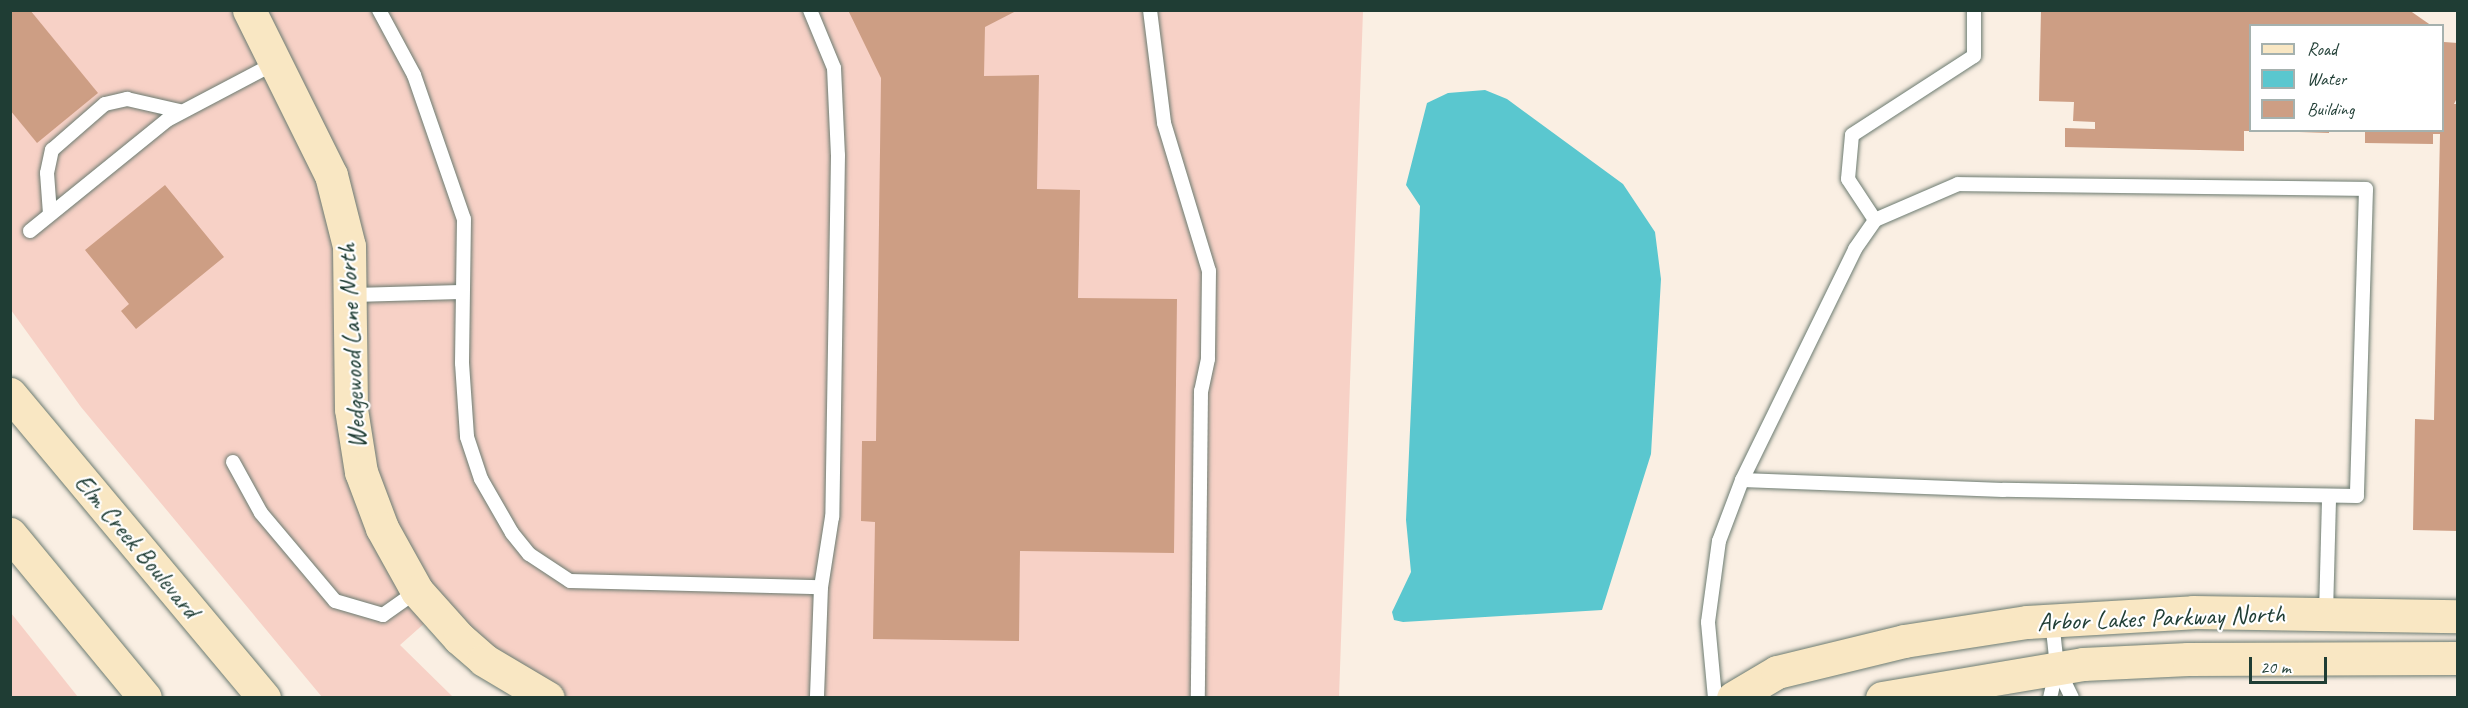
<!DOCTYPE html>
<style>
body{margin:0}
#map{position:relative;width:2468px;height:708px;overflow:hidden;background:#faefe3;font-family:Caveat,sans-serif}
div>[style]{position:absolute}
.built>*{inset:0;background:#f7d1c6}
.water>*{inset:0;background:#5ac7cf}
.building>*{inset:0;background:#cd9e84}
.roads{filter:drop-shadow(0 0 2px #6c7b71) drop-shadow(0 0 2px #6c7b71)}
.lane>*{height:14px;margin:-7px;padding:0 7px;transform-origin:7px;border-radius:7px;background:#fff}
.secondary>*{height:33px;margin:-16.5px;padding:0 16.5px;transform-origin:16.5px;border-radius:16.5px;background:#f9e7c3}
span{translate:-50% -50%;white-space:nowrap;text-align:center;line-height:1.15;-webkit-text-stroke:4.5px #fff;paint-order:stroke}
.street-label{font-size:26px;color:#1f3d34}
.frame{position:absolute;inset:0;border:12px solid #1f3d34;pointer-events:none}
.legend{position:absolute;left:2249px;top:24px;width:195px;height:108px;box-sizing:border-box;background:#fff;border:2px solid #a5b1ae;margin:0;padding:8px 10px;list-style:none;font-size:18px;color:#1f3d34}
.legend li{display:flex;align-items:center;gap:12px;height:30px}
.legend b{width:30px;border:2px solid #a5b1ae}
.scale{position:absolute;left:2249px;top:657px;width:78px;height:27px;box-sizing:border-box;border:3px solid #1f3d34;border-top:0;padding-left:8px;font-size:18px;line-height:21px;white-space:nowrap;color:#1f3d34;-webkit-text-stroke:4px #fff;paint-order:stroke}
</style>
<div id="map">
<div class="built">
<i style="clip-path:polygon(10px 11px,1363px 11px,1339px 697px,548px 697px,435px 614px,400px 645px,453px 697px,322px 697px,81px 407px,11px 310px)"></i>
<i style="clip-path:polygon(11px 613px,78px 697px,11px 697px)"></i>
</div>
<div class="water">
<i style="clip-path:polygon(1485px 90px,1507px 99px,1623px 184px,1655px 232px,1661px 279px,1651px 454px,1602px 610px,1403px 622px,1394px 620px,1392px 612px,1411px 572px,1406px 520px,1420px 206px,1406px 185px,1427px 103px,1448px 93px)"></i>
</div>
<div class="building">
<i style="clip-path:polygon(10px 10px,30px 10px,98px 93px,37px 143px,10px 110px)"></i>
<i style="clip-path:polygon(848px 10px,1018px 10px,985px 27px,984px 76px,1039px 75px,1037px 189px,1080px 190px,1078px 298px,1177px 299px,1174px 553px,1020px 551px,1019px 641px,873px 639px,875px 522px,861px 521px,862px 441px,876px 441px,881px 78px)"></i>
<i style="clip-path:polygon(2041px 10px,2409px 10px,2432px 26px,2250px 26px,2250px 131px,2244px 131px,2244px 151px,2065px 147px,2065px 128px,2095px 129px,2095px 122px,2073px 121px,2074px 102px,2039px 101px)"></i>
<i style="clip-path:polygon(2444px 42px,2458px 43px,2458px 96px,2454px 104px,2458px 104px,2458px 531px,2413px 530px,2415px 419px,2434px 420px,2440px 134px,2433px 134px,2433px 144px,2365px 143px,2365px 130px,2442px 130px)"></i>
<i style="clip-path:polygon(2299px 130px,2329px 130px,2329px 133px,2299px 132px)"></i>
<i style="clip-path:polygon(165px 185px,224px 257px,136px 329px,121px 311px,129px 304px,85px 250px)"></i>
</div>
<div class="roads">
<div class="lane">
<i style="left:379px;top:10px;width:74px;rotate:61.7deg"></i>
<i style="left:414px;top:75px;width:152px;rotate:70.9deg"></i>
<i style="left:464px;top:219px;width:144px;rotate:90.8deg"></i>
<i style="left:462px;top:363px;width:74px;rotate:86.1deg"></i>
<i style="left:467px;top:437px;width:44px;rotate:71.6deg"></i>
<i style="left:481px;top:479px;width:62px;rotate:60.1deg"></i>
<i style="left:512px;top:533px;width:27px;rotate:51deg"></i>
<i style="left:529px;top:554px;width:49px;rotate:33.4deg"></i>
<i style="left:570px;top:581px;width:251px;rotate:1.4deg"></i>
<i style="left:810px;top:10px;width:63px;rotate:67.5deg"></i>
<i style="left:834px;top:68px;width:87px;rotate:87.4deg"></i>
<i style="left:838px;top:155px;width:362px;rotate:90.9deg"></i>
<i style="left:832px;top:517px;width:71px;rotate:98.9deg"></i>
<i style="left:821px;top:587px;width:111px;rotate:92.1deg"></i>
<i style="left:1150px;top:10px;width:114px;rotate:82.9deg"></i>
<i style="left:1164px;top:123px;width:155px;rotate:73.1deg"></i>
<i style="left:1209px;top:271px;width:88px;rotate:90.7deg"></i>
<i style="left:1208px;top:359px;width:33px;rotate:102deg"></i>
<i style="left:1201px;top:391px;width:307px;rotate:90.6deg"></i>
<i style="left:50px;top:214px;width:41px;rotate:-94.2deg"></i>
<i style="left:47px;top:173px;width:24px;rotate:-78deg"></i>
<i style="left:52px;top:150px;width:70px;rotate:-41deg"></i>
<i style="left:105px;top:104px;width:23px;rotate:-13deg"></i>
<i style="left:127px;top:99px;width:54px;rotate:12.8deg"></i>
<i style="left:1875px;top:220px;width:49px;rotate:-123.4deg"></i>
<i style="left:1848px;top:179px;width:44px;rotate:-84.8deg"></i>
<i style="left:1852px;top:135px;width:145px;rotate:-32.9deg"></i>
<i style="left:1974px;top:56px;width:46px;rotate:-90deg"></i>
<i style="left:30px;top:231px;width:176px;rotate:-39deg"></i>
<i style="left:167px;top:120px;width:122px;rotate:-27.8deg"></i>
<i style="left:352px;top:295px;width:110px;rotate:-1.6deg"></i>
<i style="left:233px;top:462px;width:58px;rotate:61.2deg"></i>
<i style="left:261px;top:513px;width:115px;rotate:49.9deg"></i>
<i style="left:335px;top:601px;width:50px;rotate:16.3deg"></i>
<i style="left:383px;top:615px;width:42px;rotate:-35.2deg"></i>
<i style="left:2326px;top:614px;width:118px;rotate:-88.5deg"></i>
<i style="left:2052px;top:620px;width:47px;rotate:83.9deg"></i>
<i style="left:1715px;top:698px;width:76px;rotate:-95.3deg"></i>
<i style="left:1708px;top:622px;width:82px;rotate:-82.3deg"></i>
<i style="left:1719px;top:541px;width:65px;rotate:-69.3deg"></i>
<i style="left:1742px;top:480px;width:257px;rotate:-63.9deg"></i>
<i style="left:1855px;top:249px;width:35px;rotate:-55deg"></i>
<i style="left:1875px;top:220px;width:90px;rotate:-23.4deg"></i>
<i style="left:1958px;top:184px;width:408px;rotate:0.7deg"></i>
<i style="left:2366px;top:189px;width:307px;rotate:91.7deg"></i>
<i style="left:2357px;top:496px;width:354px;rotate:-179deg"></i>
<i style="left:2003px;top:490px;width:261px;rotate:-177.8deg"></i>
<i style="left:2050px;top:698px;width:32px;rotate:-77deg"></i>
<i style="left:2057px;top:667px;width:34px;rotate:64deg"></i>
</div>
<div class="secondary">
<i style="left:249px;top:10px;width:184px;rotate:63.6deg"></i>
<i style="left:331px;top:175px;width:73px;rotate:75.8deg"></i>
<i style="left:349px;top:246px;width:163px;rotate:89.3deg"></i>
<i style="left:351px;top:409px;width:64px;rotate:81deg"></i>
<i style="left:361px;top:472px;width:60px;rotate:69.4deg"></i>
<i style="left:382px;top:528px;width:72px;rotate:60.9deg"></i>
<i style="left:417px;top:591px;width:63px;rotate:48.2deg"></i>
<i style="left:459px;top:638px;width:33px;rotate:41deg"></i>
<i style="left:484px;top:660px;width:74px;rotate:30.7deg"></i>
<i style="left:10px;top:394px;width:396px;rotate:50.1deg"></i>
<i style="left:10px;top:534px;width:212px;rotate:50.5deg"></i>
<i style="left:1733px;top:698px;width:51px;rotate:-30.6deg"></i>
<i style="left:1777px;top:672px;width:131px;rotate:-13.7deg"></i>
<i style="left:1904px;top:641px;width:124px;rotate:-8.8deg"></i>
<i style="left:2027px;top:622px;width:166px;rotate:-3.4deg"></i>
<i style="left:2193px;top:612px;width:265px;rotate:0.9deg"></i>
<i style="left:1882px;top:698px;width:204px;rotate:-9.6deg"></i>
<i style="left:2083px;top:664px;width:105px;rotate:-2.7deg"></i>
<i style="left:2188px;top:659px;width:270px;rotate:-0.2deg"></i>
</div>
</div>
<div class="street-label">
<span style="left:352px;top:346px;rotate:-93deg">Wedgewood Lane North</span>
<span style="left:137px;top:546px;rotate:50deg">Elm Creek Boulevard</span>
<span style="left:2161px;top:618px;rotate:-2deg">Arbor Lakes Parkway North</span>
</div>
<div class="frame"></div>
<ul class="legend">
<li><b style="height:8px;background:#f9e7c3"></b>Road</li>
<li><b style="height:16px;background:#5ac7cf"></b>Water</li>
<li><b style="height:16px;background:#cd9e84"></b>Building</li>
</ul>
<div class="scale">20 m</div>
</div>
